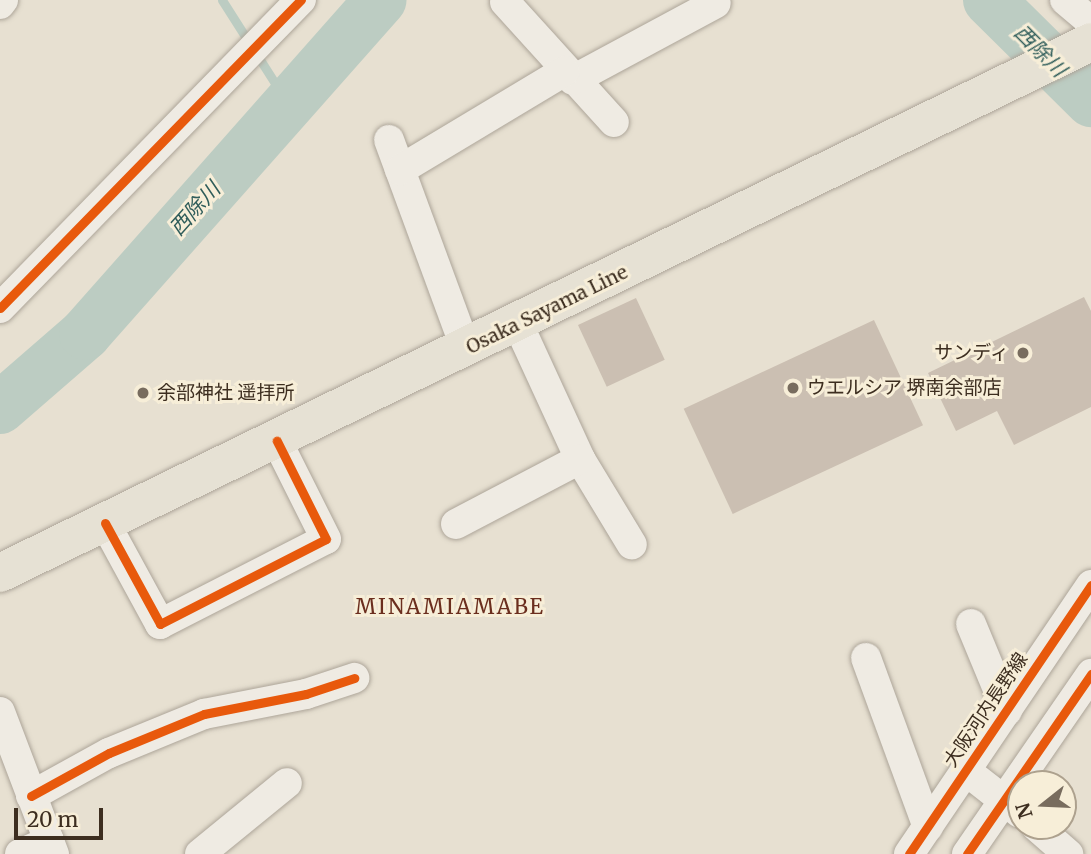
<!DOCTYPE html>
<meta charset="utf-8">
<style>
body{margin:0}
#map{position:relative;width:1091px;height:854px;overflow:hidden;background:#e7e0d1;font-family:Merriweather,"Noto Sans JP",serif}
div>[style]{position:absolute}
.stream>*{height:9px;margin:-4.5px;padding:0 4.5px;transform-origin:4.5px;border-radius:4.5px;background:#bcccc2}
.river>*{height:52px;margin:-26px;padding:0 26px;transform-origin:26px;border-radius:26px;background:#bcccc2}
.building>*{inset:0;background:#cbbfb2;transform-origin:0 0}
.roads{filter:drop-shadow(0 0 2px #ada599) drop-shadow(0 0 2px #ada599)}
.street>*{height:30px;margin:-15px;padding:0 15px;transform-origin:15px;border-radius:15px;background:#efebe3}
.primary>*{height:38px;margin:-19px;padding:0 19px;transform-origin:19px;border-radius:19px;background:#e6e1d4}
.cycleway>*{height:9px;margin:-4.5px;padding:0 4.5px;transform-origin:4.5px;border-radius:4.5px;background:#e8590c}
.dots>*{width:19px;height:19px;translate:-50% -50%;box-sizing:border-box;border:4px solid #f7eed8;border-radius:50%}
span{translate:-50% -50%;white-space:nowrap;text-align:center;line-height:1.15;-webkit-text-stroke:6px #f7eed8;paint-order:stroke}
.street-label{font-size:19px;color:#3d2e20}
.poi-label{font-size:19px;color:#3d2e20}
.right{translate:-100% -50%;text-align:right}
.left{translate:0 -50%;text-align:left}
.water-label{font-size:21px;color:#2f5d5a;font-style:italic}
.neighbourhood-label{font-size:21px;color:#6b2e1e;letter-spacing:2px}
.north{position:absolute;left:1007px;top:770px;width:70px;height:70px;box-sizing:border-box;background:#f7eed8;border:2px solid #ada18e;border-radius:50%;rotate:252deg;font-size:19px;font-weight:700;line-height:28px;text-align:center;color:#3d2e20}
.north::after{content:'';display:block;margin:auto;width:24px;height:32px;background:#786c5e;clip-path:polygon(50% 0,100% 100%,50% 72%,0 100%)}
.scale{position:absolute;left:14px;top:808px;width:89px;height:32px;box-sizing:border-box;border:4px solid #3d2e20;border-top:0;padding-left:9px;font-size:21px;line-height:24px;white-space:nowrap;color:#3d2e20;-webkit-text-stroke:5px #f7eed8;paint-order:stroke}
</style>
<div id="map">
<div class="stream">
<i style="left:222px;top:0;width:121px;rotate:57.5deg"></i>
</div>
<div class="river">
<i style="left:989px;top:0;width:144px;rotate:44.7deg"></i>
<i style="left:0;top:408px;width:113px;rotate:-41deg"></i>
<i style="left:85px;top:334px;width:446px;rotate:-48.5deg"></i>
</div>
<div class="building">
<i style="clip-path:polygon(1084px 297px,1091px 311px,1091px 407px,1014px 445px,997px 411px,956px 431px,928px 373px)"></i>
<i style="left:636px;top:298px;width:68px;height:64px;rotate:65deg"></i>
<i style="left:874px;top:320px;width:116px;height:210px;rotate:65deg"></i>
</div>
<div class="roads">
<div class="street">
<i style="left:1065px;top:0;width:34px;rotate:40deg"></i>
<i style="left:505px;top:2px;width:162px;rotate:47.8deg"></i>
<i style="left:0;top:4px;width:5px;rotate:-53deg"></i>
<i style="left:573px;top:80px;width:162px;rotate:-28.3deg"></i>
<i style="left:389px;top:140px;width:223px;rotate:69.8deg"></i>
<i style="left:400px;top:170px;width:192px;rotate:-31deg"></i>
<i style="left:0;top:308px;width:431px;rotate:-45.7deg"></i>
<i style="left:518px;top:324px;width:149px;rotate:65.3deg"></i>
<i style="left:580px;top:459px;width:100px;rotate:58.8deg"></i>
<i style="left:105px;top:523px;width:115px;rotate:61.4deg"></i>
<i style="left:160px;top:624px;width:186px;rotate:-27.1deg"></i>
<i style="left:326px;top:539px;width:110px;rotate:-116.6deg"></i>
<i style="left:456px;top:524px;width:140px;rotate:-27.7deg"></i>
<i style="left:971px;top:624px;width:94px;rotate:67.5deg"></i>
<i style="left:866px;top:658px;width:180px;rotate:69.9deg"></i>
<i style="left:0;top:712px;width:152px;rotate:69.2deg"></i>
<i style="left:965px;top:770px;width:70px;rotate:38deg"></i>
<i style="left:31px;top:796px;width:89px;rotate:-28.9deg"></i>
<i style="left:109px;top:753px;width:103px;rotate:-22.3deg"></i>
<i style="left:204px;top:714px;width:104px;rotate:-11.1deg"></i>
<i style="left:306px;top:694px;width:51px;rotate:-18.4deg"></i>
<i style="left:1036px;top:826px;width:43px;rotate:41.2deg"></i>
<i style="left:20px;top:854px;width:32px;rotate:-24deg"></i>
<i style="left:200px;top:854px;width:112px;rotate:-39.2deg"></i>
<i style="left:909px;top:854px;width:325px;rotate:-55.9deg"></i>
<i style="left:967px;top:854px;width:219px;rotate:-55.4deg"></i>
</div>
<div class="primary">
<i style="left:0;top:573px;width:1213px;rotate:-25.95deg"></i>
</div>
</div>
<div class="cycleway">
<i style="left:0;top:308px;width:431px;rotate:-45.7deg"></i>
<i style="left:105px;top:523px;width:115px;rotate:61.4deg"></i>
<i style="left:160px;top:624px;width:186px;rotate:-27.1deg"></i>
<i style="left:326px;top:539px;width:110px;rotate:-116.6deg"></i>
<i style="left:31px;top:796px;width:89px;rotate:-28.9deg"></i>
<i style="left:109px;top:753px;width:103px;rotate:-22.3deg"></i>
<i style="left:204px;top:714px;width:104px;rotate:-11.1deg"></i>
<i style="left:306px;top:694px;width:51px;rotate:-18.4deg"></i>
<i style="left:909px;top:854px;width:325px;rotate:-55.9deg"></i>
<i style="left:967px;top:854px;width:219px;rotate:-55.4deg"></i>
</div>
<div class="dots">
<i style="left:1023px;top:353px;background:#786c5e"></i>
<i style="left:793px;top:388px;background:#786c5e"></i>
<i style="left:143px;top:393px;background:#786c5e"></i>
</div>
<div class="street-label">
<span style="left:547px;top:310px;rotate:-26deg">Osaka Sayama Line</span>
<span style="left:986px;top:710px;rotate:-56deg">大阪河内長野線</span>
</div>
<div class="poi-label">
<span class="right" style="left:1009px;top:353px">サンディ</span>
<span class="left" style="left:807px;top:388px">ウエルシア 堺南余部店</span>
<span class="left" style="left:157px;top:393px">余部神社 遥拝所</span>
</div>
<div class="water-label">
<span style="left:1040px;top:51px;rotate:45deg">西除川</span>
<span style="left:195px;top:209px;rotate:-48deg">西除川</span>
</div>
<div class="neighbourhood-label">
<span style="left:450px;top:607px">MINAMIAMABE</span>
</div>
<div class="north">N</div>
<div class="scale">20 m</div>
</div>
